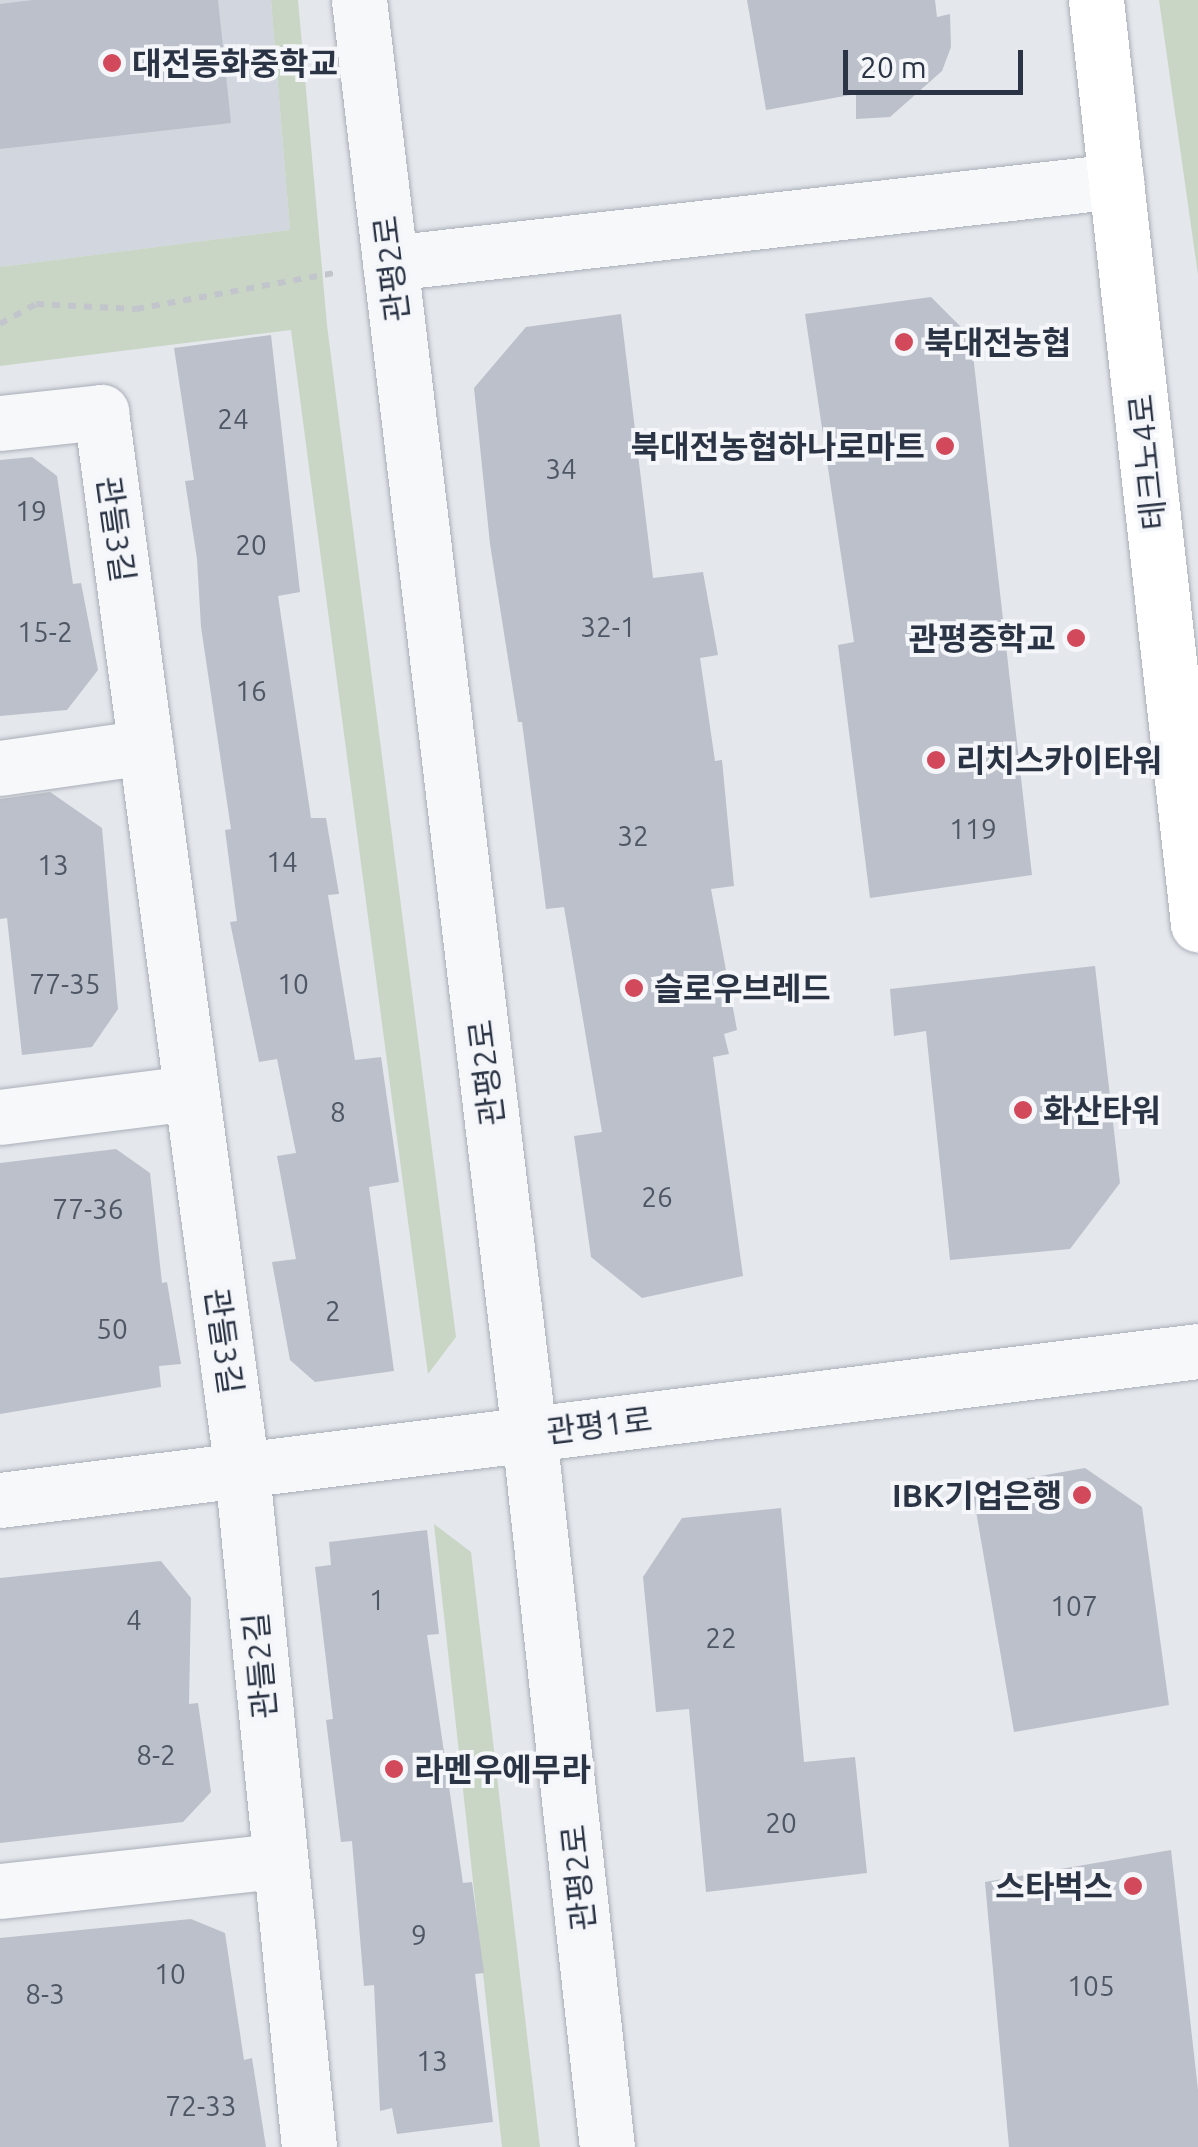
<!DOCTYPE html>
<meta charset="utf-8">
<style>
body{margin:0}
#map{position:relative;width:1198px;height:2147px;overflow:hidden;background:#e4e7ec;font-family:Ubuntu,"Noto Sans KR",sans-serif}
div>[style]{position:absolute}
.built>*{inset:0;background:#d2d6de}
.green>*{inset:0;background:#c9d6c5}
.building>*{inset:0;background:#bbc0ca}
.path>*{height:6px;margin-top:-3px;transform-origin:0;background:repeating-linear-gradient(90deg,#c2c5cb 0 8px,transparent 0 16px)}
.roads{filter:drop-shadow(0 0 2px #a9aeb7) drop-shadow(0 0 2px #a9aeb7)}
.minor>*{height:55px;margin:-27.5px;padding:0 27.5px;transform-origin:27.5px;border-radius:27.5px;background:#f7f8fa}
.major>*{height:55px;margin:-27.5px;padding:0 27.5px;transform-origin:27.5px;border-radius:27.5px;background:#fff}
.dots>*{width:28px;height:28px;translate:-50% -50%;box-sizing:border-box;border:5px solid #f4f6f9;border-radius:50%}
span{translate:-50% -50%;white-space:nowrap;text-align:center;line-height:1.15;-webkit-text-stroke:8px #f4f6f9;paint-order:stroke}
.number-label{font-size:28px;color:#4f5766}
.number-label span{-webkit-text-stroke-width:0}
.poi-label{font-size:32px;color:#2b3445;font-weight:700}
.left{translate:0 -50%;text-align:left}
.right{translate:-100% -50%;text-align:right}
.street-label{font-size:32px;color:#2b3445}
.scale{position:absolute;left:843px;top:50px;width:180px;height:45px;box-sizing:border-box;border:5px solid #2b3445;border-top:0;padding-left:12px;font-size:30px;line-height:35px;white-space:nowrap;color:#2b3445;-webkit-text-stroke:8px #f4f6f9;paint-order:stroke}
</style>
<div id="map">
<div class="built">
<i style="clip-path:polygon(0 0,271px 0,290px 230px,0 267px)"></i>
</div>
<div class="green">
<i style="clip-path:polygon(271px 0,298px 0,327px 325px,456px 1337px,428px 1374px,291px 330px,0 366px,0 267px,290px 230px)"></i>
<i style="clip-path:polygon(1159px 0,1198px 0,1198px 275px)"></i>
<i style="clip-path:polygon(434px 1524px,471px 1552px,540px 2147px,502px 2147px)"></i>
</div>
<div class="building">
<i style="clip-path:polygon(33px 0,218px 0,231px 123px,0 149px,0 4px)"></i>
<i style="clip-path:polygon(747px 0,935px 0,937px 17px,950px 14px,951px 47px,942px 71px,890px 117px,856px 119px,856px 94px,766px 110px)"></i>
<i style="clip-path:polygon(931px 297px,971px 337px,1032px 875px,870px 898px,838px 645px,854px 642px,805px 314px)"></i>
<i style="clip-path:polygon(621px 314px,653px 578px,703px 572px,718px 655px,700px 658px,715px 761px,722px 760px,734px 886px,711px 889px,737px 1030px,724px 1034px,729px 1054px,713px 1057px,743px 1276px,642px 1298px,591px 1257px,574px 1136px,602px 1132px,564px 907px,546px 909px,522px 722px,518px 722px,490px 544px,474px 388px,526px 327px)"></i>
<i style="clip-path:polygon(271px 335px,300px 592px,278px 596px,311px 818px,326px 818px,339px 894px,328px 895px,355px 1060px,381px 1057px,399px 1182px,369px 1187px,394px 1371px,315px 1382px,290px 1360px,272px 1262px,296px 1259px,277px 1156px,296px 1153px,277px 1059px,259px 1062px,230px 922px,237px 921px,225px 830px,231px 829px,201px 627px,197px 559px,185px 481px,194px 480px,174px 348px)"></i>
<i style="clip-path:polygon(32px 457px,57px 476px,73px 584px,81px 583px,98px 670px,67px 710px,0 716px,0 460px)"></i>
<i style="clip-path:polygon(50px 792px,102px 828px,118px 1009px,92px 1047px,22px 1055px,7px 918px,0 919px,0 799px)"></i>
<i style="clip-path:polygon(1095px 966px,1120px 1183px,1070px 1249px,950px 1260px,926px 1031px,894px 1036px,890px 989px)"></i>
<i style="clip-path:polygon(116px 1149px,150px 1173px,162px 1283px,167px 1282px,181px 1364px,159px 1366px,161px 1387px,0 1414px,0 1163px)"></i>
<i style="clip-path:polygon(1085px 1468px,1142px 1507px,1169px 1705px,1014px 1732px,972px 1488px)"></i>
<i style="clip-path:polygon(781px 1508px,804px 1762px,855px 1757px,867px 1873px,706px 1892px,689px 1709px,656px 1712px,643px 1577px,682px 1518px)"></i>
<i style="clip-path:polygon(427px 1530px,439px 1634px,427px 1635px,463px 1883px,472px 1882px,484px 1973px,475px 1974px,493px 2122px,397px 2134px,392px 2108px,380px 2111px,374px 1985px,364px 1986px,352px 1841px,341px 1842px,326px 1720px,333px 1719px,315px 1567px,331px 1565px,329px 1542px)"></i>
<i style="clip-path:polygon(161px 1561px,191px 1598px,189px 1704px,198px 1703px,211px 1792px,183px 1822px,0 1843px,0 1578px)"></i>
<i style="clip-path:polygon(1171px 1850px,1198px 2090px,1198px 2147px,1009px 2147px,985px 1882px)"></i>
<i style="clip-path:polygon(191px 1919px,225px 1933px,244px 2060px,252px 2058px,266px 2147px,0 2147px,0 1938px)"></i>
</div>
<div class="path">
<i style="left:0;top:324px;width:41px;rotate:-29.1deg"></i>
<i style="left:36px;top:304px;width:100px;rotate:2.9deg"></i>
<i style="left:136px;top:309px;width:202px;rotate:-10.3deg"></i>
</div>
<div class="roads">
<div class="minor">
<i style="left:359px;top:0;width:1444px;rotate:83.24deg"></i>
<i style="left:529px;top:1434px;width:717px;rotate:83.76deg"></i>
<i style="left:390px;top:263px;width:731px;rotate:-6.44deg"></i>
<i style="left:0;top:423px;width:102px;rotate:-6.2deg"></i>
<i style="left:101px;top:412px;width:1068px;rotate:82.42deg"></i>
<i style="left:242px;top:1471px;width:679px;rotate:84.34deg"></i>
<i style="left:0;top:768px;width:147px;rotate:-8.2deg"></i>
<i style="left:0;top:1117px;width:193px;rotate:-7.2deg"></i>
<i style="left:0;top:1500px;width:1207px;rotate:-7.09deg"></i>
<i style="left:0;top:1891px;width:279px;rotate:-6.2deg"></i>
</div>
<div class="major">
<i style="left:1096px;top:0;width:930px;rotate:83.7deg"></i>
</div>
</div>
<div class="dots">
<i style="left:112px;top:63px;background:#d1495b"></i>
<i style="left:904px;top:342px;background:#d1495b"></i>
<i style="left:945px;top:446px;background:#d1495b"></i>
<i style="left:1076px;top:638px;background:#d1495b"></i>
<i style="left:936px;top:760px;background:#d1495b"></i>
<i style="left:634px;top:988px;background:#d1495b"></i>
<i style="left:1023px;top:1110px;background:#d1495b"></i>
<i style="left:1082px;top:1495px;background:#d1495b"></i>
<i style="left:394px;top:1769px;background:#d1495b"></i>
<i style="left:1133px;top:1886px;background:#d1495b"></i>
</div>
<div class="number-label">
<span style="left:233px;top:419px">24</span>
<span style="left:561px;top:469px">34</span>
<span style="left:31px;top:511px">19</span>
<span style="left:251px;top:545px">20</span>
<span style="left:608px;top:627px">32-1</span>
<span style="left:45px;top:632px">15-2</span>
<span style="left:251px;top:691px">16</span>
<span style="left:973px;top:829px">119</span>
<span style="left:633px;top:836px">32</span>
<span style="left:282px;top:862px">14</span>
<span style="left:53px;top:865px">13</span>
<span style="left:65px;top:984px">77-35</span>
<span style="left:293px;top:984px">10</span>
<span style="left:338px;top:1112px">8</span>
<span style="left:657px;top:1197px">26</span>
<span style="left:88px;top:1209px">77-36</span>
<span style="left:333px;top:1311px">2</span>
<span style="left:112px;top:1329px">50</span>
<span style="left:377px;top:1600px">1</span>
<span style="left:1074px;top:1606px">107</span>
<span style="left:134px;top:1620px">4</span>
<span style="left:721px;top:1638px">22</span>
<span style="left:156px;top:1755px">8-2</span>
<span style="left:781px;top:1823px">20</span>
<span style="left:419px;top:1935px">9</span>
<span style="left:170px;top:1974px">10</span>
<span style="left:1091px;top:1986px">105</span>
<span style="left:45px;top:1994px">8-3</span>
<span style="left:432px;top:2061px">13</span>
<span style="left:201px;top:2106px">72-33</span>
</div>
<div class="poi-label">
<span class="left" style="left:132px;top:63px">대전동화중학교</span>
<span class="left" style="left:924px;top:342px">북대전농협</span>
<span class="right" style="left:925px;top:446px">북대전농협하나로마트</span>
<span class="right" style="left:1056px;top:638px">관평중학교</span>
<span class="left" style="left:956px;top:760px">리치스카이타워</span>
<span class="left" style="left:654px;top:988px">슬로우브레드</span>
<span class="left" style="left:1043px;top:1110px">화산타워</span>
<span class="right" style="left:1062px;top:1495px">IBK기업은행</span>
<span class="left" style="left:414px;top:1769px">라멘우에무라</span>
<span class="right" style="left:1113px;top:1886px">스타벅스</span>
</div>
<div class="street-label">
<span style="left:391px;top:269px;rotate:-97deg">관평2로</span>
<span style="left:1147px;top:462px;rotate:-96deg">테크노4로</span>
<span style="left:116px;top:529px;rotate:82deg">관들3길</span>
<span style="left:486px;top:1073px;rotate:-97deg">관평2로</span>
<span style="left:224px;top:1341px;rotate:82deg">관들3길</span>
<span style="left:599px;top:1425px;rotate:-7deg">관평1로</span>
<span style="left:260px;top:1666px;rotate:-95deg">관들2길</span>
<span style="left:578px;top:1878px;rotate:-96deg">관평2로</span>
</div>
<div class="scale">20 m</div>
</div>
